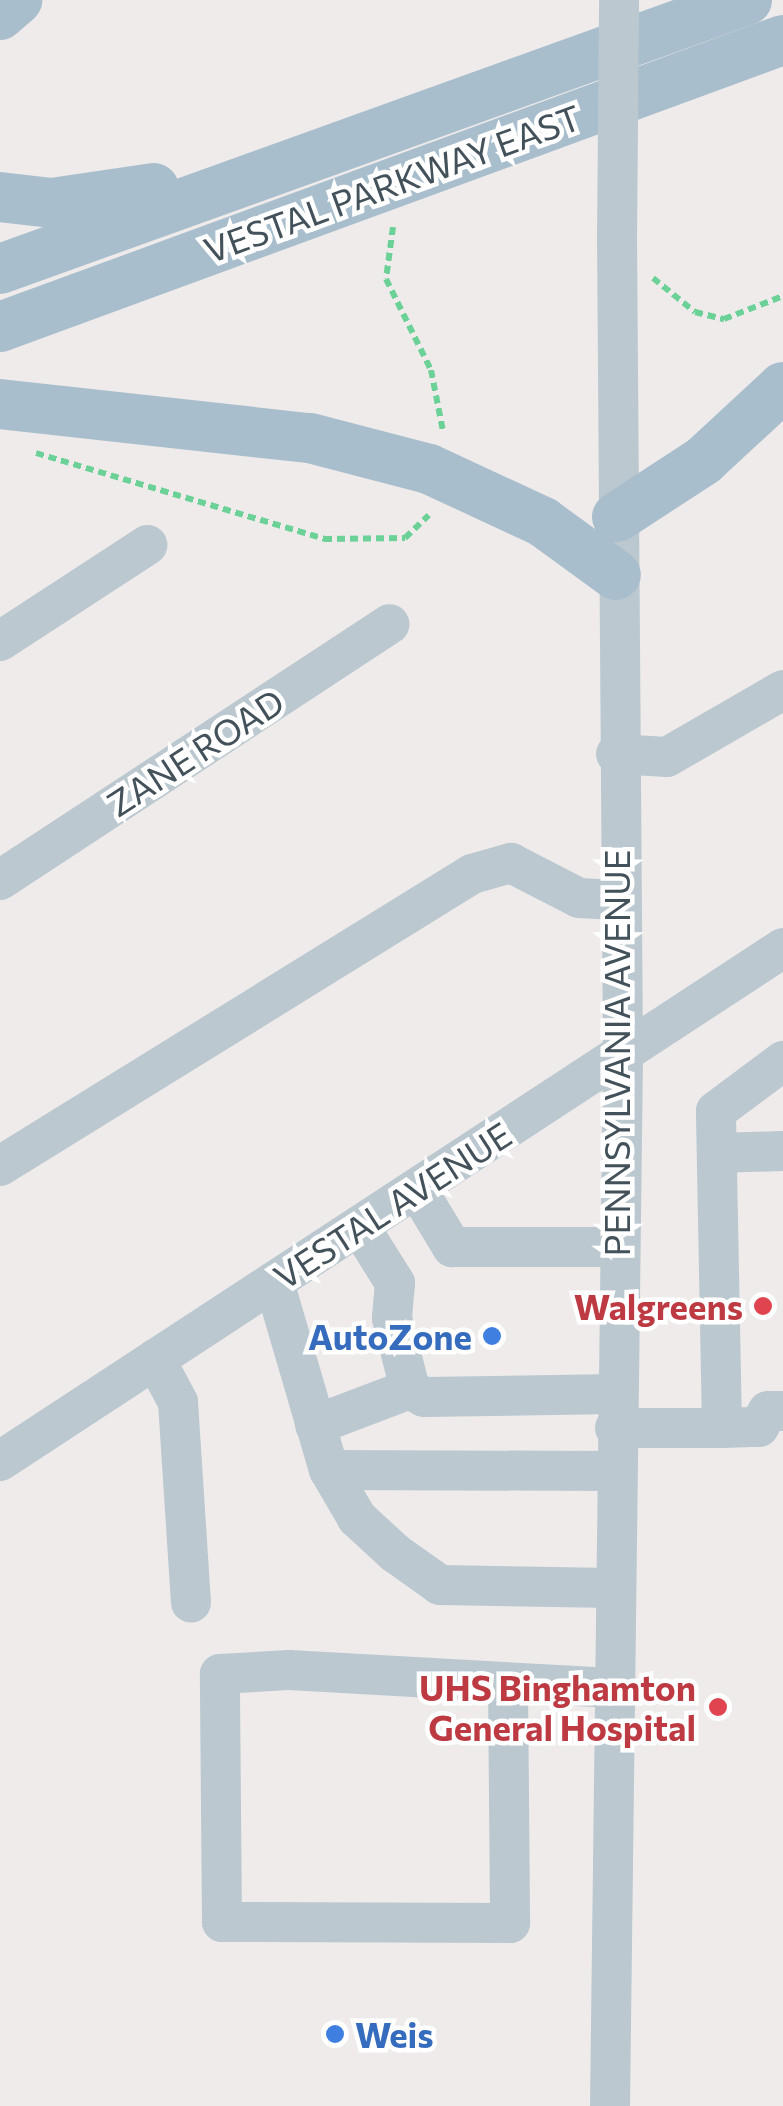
<!DOCTYPE html>
<style>
body{margin:0}
#map{position:relative;width:783px;height:2106px;overflow:hidden;background:#efebeb;font-family:Commissioner,sans-serif}
div>[style]{position:absolute}
.path>*{height:6px;margin-top:-3px;transform-origin:0;background:repeating-linear-gradient(90deg,#6bd197 0 8px,transparent 0 13px)}
.minor>*{height:40px;margin:-20px;padding:0 20px;transform-origin:20px;border-radius:20px;background:#bbc8cf}
.major>*{height:50px;margin:-25px;padding:0 25px;transform-origin:25px;border-radius:25px;background:#a9becd}
.minor-bridge>*{height:40px;margin:-20px;padding:0 20px;transform-origin:20px;border-radius:20px;background:#bbc8cf}
.dots>*{width:28px;height:28px;translate:-50% -50%;box-sizing:border-box;border:5px solid #fff;border-radius:50%}
span{translate:-50% -50%;white-space:nowrap;text-align:center;line-height:1.15;-webkit-text-stroke:9px #fff;paint-order:stroke}
.street-label{font-size:35px;color:#43515a}
.health-label{font-size:35px;color:#be3a42;font-weight:700}
.right{translate:-100% -50%;text-align:right}
.shop-label{font-size:35px;color:#366cbe;font-weight:700}
.left{translate:0 -50%;text-align:left}
</style>
<div id="map">
<div class="path">
<i style="left:393px;top:227px;width:52px;rotate:97.7deg"></i>
<i style="left:386px;top:279px;width:102px;rotate:63.7deg"></i>
<i style="left:431px;top:370px;width:62px;rotate:78.9deg"></i>
<i style="left:653px;top:278px;width:54px;rotate:39deg"></i>
<i style="left:695px;top:312px;width:30px;rotate:14deg"></i>
<i style="left:724px;top:319px;width:63px;rotate:-21.3deg"></i>
<i style="left:36px;top:453px;width:301px;rotate:16.6deg"></i>
<i style="left:324px;top:539px;width:81px;rotate:-0.7deg"></i>
<i style="left:405px;top:538px;width:33px;rotate:-44deg"></i>
</div>
<div class="minor">
<i style="left:0;top:641px;width:176px;rotate:-33.1deg"></i>
<i style="left:616px;top:754px;width:51px;rotate:3.4deg"></i>
<i style="left:667px;top:757px;width:134px;rotate:-30deg"></i>
<i style="left:0;top:880px;width:466px;rotate:-33.3deg"></i>
<i style="left:717px;top:1153px;width:66px;rotate:-1.7deg"></i>
<i style="left:0;top:1166px;width:555px;rotate:-31.74deg"></i>
<i style="left:472px;top:874px;width:41px;rotate:-15.8deg"></i>
<i style="left:511px;top:863px;width:76px;rotate:27.2deg"></i>
<i style="left:579px;top:898px;width:37px;rotate:3deg"></i>
<i style="left:417px;top:1189px;width:68px;rotate:58.9deg"></i>
<i style="left:452px;top:1247px;width:165px"></i>
<i style="left:360px;top:1227px;width:66px;rotate:58deg"></i>
<i style="left:395px;top:1283px;width:35px;rotate:95deg"></i>
<i style="left:392px;top:1318px;width:73px;rotate:75.8deg"></i>
<i style="left:410px;top:1389px;width:16px;rotate:30deg"></i>
<i style="left:424px;top:1397px;width:191px;rotate:-0.9deg"></i>
<i style="left:274px;top:1282px;width:196px;rotate:73.7deg"></i>
<i style="left:329px;top:1470px;width:56px;rotate:59.7deg"></i>
<i style="left:357px;top:1518px;width:52px;rotate:42.6deg"></i>
<i style="left:395px;top:1553px;width:55px;rotate:35.4deg"></i>
<i style="left:440px;top:1585px;width:173px;rotate:1deg"></i>
<i style="left:155px;top:1359px;width:49px;rotate:61.9deg"></i>
<i style="left:178px;top:1402px;width:201px;rotate:86.3deg"></i>
<i style="left:315px;top:1425px;width:102px;rotate:-20.8deg"></i>
<i style="left:615px;top:1428px;width:107px"></i>
<i style="left:722px;top:1428px;width:317px;rotate:-91.1deg"></i>
<i style="left:716px;top:1111px;width:84px;rotate:-36.7deg"></i>
<i style="left:722px;top:1428px;width:37px;rotate:-2deg"></i>
<i style="left:759px;top:1427px;width:18px;rotate:-61deg"></i>
<i style="left:768px;top:1411px;width:15px"></i>
<i style="left:0;top:1461px;width:936px;rotate:-33.23deg"></i>
<i style="left:329px;top:1470px;width:287px;rotate:0.2deg"></i>
<i style="left:508px;top:1683px;width:240px;rotate:89.5deg"></i>
<i style="left:510px;top:1923px;width:288px;rotate:-179.8deg"></i>
<i style="left:222px;top:1922px;width:248px;rotate:-90.5deg"></i>
<i style="left:220px;top:1674px;width:69px;rotate:-3.3deg"></i>
<i style="left:289px;top:1670px;width:324px;rotate:3.2deg"></i>
<i style="left:610px;top:2106px;width:1053px;rotate:-89.29deg"></i>
<i style="left:623px;top:1053px;width:813px;rotate:-90.42deg"></i>
</div>
<div class="major">
<i style="left:0;top:15px;width:23px;rotate:-41deg"></i>
<i style="left:0;top:197px;width:52px;rotate:6.6deg"></i>
<i style="left:52px;top:203px;width:103px;rotate:-8.4deg"></i>
<i style="left:0;top:269px;width:794px;rotate:-19.8deg"></i>
<i style="left:0;top:327px;width:834px;rotate:-20.13deg"></i>
<i style="left:0;top:404px;width:312px;rotate:6.3deg"></i>
<i style="left:310px;top:438px;width:123px;rotate:14.6deg"></i>
<i style="left:429px;top:469px;width:126px;rotate:24.9deg"></i>
<i style="left:543px;top:522px;width:90px;rotate:36deg"></i>
<i style="left:617px;top:517px;width:103px;rotate:-33.1deg"></i>
<i style="left:703px;top:461px;width:109px;rotate:-42.8deg"></i>
</div>
<div class="minor-bridge">
<i style="left:617px;top:240px;width:240px;rotate:-89.5deg"></i>
</div>
<div class="dots">
<i style="left:763px;top:1306px;background:#e0444e"></i>
<i style="left:492px;top:1336px;background:#3f7fe0"></i>
<i style="left:718px;top:1707px;background:#e0444e"></i>
<i style="left:335px;top:2034px;background:#3f7fe0"></i>
</div>
<div class="street-label">
<span style="left:392px;top:183px;rotate:-20deg">VESTAL PARKWAY EAST</span>
<span style="left:195px;top:752px;rotate:-33deg">ZANE ROAD</span>
<span style="left:616px;top:1053px;rotate:-90deg">PENNSYLVANIA AVENUE</span>
<span style="left:392px;top:1205px;rotate:-33deg">VESTAL AVENUE</span>
</div>
<div class="health-label">
<span class="right" style="left:743px;top:1306px">Walgreens</span>
<span class="right" style="left:696px;top:1707px">UHS Binghamton<br>General Hospital</span>
</div>
<div class="shop-label">
<span class="right" style="left:472px;top:1336px">AutoZone</span>
<span class="left" style="left:355px;top:2034px">Weis</span>
</div>
</div>
